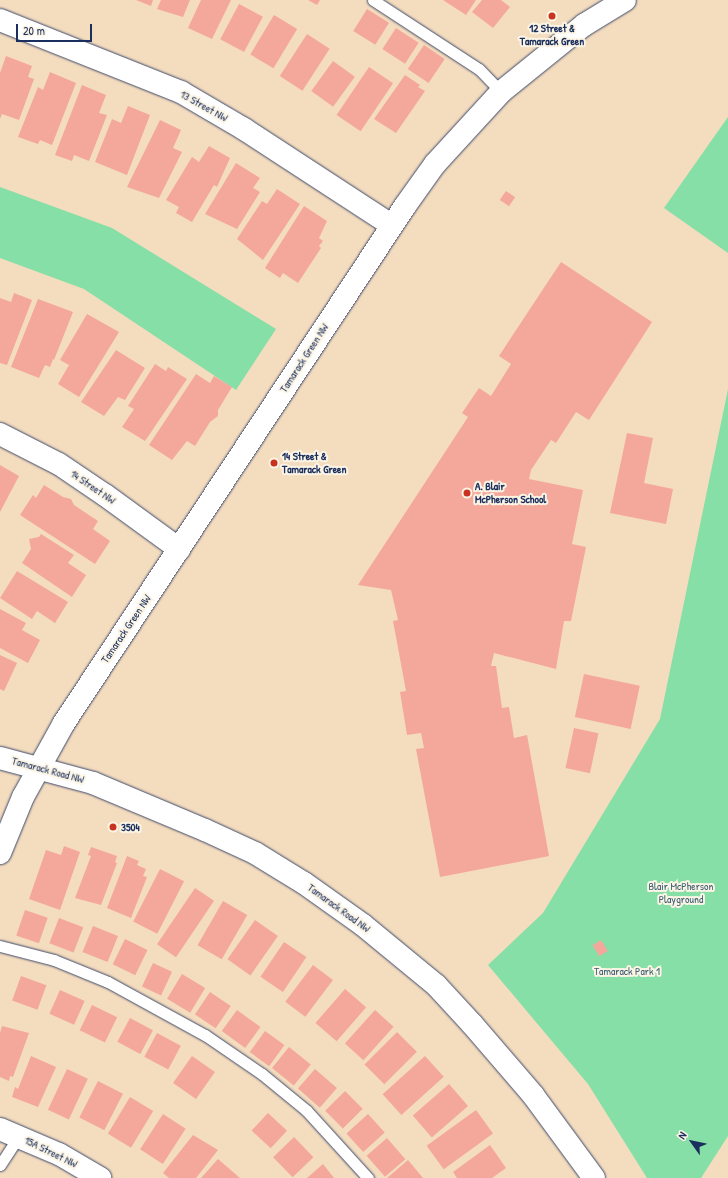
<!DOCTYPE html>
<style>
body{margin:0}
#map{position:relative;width:728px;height:1178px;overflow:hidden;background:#f4dcbe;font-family:"Patrick Hand",sans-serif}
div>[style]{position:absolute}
.green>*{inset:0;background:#85dfa6}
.building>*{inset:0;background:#f4a89b;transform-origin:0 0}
.roads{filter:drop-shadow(0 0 1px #3c496c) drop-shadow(0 0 1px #3c496c)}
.lane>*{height:11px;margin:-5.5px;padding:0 5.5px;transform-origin:5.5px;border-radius:5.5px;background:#fff}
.street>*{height:22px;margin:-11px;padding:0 11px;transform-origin:11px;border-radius:11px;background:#fff}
.dots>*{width:11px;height:11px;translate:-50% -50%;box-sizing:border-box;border:2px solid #fcf5e5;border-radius:50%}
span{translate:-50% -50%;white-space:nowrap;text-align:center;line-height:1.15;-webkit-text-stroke:4px #fcf5e5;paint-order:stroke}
.poi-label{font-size:11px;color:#1b2f5e;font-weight:700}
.left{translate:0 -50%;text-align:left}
.street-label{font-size:11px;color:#1b2f5e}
.park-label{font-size:11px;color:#365b70}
.north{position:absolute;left:672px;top:1122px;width:40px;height:40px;-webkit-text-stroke:3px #fcf5e5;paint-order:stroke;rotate:303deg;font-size:11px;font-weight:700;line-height:16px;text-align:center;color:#1b2f5e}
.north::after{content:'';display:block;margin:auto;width:14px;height:18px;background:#1b2f5e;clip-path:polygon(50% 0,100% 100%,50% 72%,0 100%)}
.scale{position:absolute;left:16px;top:24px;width:76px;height:18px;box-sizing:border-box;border:2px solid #1b2f5e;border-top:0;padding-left:5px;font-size:12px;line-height:14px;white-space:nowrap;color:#1b2f5e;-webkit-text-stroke:3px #fcf5e5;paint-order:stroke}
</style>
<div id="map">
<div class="green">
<i style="clip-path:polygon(728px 117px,728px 253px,664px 208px)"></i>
<i style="clip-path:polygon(0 187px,112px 228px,276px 329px,236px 390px,84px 289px,0 258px)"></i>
<i style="clip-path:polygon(728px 389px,728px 1136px,701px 1178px,647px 1178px,588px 1084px,488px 965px,543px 913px,660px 719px)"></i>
</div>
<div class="building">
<i style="clip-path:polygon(136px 0,153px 0,151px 6px)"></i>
<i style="clip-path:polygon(161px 0,190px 0,183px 17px,157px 9px)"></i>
<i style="clip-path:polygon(201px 0,231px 0,212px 39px,188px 28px)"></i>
<i style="clip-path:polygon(308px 0,320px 0,317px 5px)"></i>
<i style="clip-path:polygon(443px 0,476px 0,466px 15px)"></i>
<i style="clip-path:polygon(482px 0,501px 0,510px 7px,493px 28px,472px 12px)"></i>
<i style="left:239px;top:4px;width:27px;height:40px;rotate:28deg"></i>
<i style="left:367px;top:9px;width:26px;height:26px;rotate:32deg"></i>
<i style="left:274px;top:15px;width:27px;height:46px;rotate:31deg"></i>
<i style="left:396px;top:28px;width:27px;height:25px;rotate:33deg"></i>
<i style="left:307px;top:34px;width:27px;height:50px;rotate:33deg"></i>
<i style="left:424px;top:45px;width:25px;height:29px;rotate:34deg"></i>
<i style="clip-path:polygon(6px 56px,32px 66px,28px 77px,34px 79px,19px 120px,2px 114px,0 119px,0 73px)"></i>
<i style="left:333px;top:61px;width:27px;height:37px;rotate:36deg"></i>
<i style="left:369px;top:67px;width:29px;height:58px;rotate:34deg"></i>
<i style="clip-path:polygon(50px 72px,76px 83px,52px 145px,40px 140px,38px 144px,18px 137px,38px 87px,43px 90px)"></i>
<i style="clip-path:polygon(405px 75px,420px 85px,418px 87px,425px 91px,396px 133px,374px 119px)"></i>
<i style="clip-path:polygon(82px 85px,106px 95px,99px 113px,107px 115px,89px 161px,74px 155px,72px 161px,55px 155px)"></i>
<i style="clip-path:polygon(128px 106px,150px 115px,127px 175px,95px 162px,112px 119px,121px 123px)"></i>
<i style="clip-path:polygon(160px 120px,181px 130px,173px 148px,182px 152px,159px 198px,127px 187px)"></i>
<i style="clip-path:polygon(209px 146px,230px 158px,217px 187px,214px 185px,192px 222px,176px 213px,179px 207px,166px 200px,192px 157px,199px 162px)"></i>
<i style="clip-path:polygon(236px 163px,260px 178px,253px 188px,260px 192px,237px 229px,205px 214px)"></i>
<i style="clip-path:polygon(277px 189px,300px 204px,263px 260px,237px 239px,262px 201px,267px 204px)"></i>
<i style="left:506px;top:191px;width:11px;height:11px;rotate:34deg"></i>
<i style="clip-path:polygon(304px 206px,327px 221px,319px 238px,323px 241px,319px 246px,321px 248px,298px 283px,283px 273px,280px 278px,265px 268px)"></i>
<i style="clip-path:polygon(561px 262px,652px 322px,589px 420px,576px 412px,556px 443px,551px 440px,531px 470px,529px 479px,583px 490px,572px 544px,586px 547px,571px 621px,564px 621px,556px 669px,494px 653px,491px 666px,496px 666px,502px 708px,509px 707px,514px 738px,527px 735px,549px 856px,440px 877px,416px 749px,424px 748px,421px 733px,407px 735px,400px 692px,406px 691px,393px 621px,398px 620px,391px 590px,358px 585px,468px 417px,462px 413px,479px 388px,491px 396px,511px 364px,499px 356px)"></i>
<i style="clip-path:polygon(14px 293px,32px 300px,7px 365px,0 363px,0 298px,11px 302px)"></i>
<i style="clip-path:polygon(38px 299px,73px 312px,54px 360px,53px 359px,50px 367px,45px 365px,39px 378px,11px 367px)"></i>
<i style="clip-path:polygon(87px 314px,119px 332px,79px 397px,58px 384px,69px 365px,60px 360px)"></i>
<i style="clip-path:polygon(116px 350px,145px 368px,125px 400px,118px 397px,104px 416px,81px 402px)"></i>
<i style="clip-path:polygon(155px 364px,166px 371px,168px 367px,187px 379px,145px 441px,122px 427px,134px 409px,128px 406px)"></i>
<i style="clip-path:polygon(196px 374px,210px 383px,214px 376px,232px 387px,218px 410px,218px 416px,210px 422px,195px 446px,187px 441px,172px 460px,149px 445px)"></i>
<i style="clip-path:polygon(627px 433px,653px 438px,644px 483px,673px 489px,666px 524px,610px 513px)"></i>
<i style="clip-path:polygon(0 465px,19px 476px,0 512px)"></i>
<i style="clip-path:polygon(44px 485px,63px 497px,71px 499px,74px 505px,98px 521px,93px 529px,110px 541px,95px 564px,20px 515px,33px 495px,36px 498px)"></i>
<i style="clip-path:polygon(41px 534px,74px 555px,68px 563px,86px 575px,72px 597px,22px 563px,31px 549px,29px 539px,39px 537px)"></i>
<i style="clip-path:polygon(17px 571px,68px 602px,55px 623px,37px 611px,32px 619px,0 598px)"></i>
<i style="clip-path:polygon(0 609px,26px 623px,22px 630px,40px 640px,28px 663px,0 648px)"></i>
<i style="clip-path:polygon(0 655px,17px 663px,4px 691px,0 689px)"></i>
<i style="left:584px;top:674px;width:57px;height:44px;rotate:12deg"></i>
<i style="left:574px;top:728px;width:25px;height:41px;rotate:12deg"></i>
<i style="clip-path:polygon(64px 846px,80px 852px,60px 910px,29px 899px,46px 850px,61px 855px)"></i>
<i style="clip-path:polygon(91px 847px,117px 856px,115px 862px,117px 863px,101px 905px,75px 898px,91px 856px,88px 855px)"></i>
<i style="clip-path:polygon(127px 856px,139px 861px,137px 865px,146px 869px,143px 876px,147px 877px,131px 918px,107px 908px)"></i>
<i style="left:160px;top:869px;width:27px;height:59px;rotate:27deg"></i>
<i style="left:195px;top:888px;width:23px;height:68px;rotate:34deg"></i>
<i style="left:223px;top:901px;width:28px;height:51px;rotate:30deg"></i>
<i style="left:25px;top:910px;width:24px;height:27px;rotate:19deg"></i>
<i style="left:59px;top:918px;width:26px;height:27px;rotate:21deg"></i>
<i style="left:255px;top:920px;width:28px;height:48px;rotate:35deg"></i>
<i style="left:93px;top:926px;width:27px;height:28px;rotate:22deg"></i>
<i style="left:125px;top:939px;width:25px;height:28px;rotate:26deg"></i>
<i style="left:601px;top:940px;width:13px;height:10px;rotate:58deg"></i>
<i style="left:284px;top:942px;width:27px;height:42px;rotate:34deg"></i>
<i style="left:153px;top:963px;width:21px;height:26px;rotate:25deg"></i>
<i style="left:313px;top:965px;width:25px;height:46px;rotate:37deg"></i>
<i style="left:182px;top:974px;width:27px;height:29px;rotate:31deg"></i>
<i style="left:21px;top:976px;width:27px;height:26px;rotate:20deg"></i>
<i style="left:345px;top:989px;width:28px;height:45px;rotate:41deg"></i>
<i style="left:60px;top:990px;width:27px;height:26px;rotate:24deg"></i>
<i style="left:210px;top:992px;width:25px;height:27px;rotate:34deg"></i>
<i style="left:92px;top:1005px;width:28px;height:28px;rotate:26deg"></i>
<i style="left:237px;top:1010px;width:29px;height:26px;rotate:36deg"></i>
<i style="left:375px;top:1010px;width:25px;height:45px;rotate:42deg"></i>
<i style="left:130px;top:1018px;width:26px;height:27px;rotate:28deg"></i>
<i style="clip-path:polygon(2px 1026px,29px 1033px,13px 1077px,10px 1076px,9px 1081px,0 1077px,0 1033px)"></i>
<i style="left:265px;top:1031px;width:24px;height:26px;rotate:36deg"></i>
<i style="left:397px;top:1032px;width:28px;height:46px;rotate:45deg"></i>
<i style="left:157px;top:1033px;width:27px;height:27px;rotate:28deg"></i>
<i style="left:289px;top:1047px;width:28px;height:27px;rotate:39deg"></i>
<i style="clip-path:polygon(31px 1056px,56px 1067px,38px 1107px,12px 1097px,15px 1087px,18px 1089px)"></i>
<i style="left:192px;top:1056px;width:28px;height:33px;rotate:35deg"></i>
<i style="left:425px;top:1056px;width:28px;height:57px;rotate:48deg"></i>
<i style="left:67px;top:1069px;width:23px;height:45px;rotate:25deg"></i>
<i style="left:315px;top:1069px;width:29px;height:26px;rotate:41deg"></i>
<i style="left:98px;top:1081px;width:28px;height:41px;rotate:27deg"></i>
<i style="left:449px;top:1084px;width:29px;height:48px;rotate:49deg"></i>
<i style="left:345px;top:1091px;width:25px;height:28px;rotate:45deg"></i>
<i style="left:130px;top:1097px;width:27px;height:43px;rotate:31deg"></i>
<i style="left:476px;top:1110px;width:29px;height:61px;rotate:54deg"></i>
<i style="left:268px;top:1113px;width:26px;height:24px;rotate:43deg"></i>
<i style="left:163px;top:1114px;width:27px;height:42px;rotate:33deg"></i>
<i style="left:368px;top:1114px;width:25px;height:29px;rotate:48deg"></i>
<i style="clip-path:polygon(193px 1135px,218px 1150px,196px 1178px,169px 1178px,163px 1173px)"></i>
<i style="left:294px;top:1137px;width:28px;height:29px;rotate:46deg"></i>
<i style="left:387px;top:1138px;width:28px;height:27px;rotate:49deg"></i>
<i style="clip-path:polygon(490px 1145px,506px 1168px,492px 1178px,457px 1178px,453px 1172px)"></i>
<i style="clip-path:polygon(218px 1159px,240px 1178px,201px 1178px)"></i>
<i style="clip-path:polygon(408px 1160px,423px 1178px,387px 1178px)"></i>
<i style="clip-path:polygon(323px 1164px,334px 1178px,307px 1178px)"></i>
</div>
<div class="roads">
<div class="lane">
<i style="left:373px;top:0;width:126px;rotate:33.1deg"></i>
<i style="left:479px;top:69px;width:32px;rotate:46deg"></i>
<i style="left:0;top:946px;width:56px;rotate:14.5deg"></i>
<i style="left:54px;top:960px;width:58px;rotate:22.2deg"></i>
<i style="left:108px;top:982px;width:111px;rotate:28.7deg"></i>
<i style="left:205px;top:1035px;width:69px;rotate:34.4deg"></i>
<i style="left:262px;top:1074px;width:58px;rotate:39.4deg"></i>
<i style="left:307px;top:1111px;width:91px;rotate:47.7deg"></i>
<i style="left:0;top:1165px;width:35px;rotate:-57deg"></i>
</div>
<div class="street">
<i style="left:0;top:20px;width:195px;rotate:21.7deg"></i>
<i style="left:181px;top:92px;width:73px;rotate:30.4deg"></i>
<i style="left:244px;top:129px;width:176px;rotate:33.1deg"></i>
<i style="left:0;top:434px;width:66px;rotate:27deg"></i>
<i style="left:59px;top:464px;width:55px;rotate:34deg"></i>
<i style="left:105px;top:495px;width:92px;rotate:36.1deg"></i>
<i style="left:0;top:758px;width:96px;rotate:15deg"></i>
<i style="left:93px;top:783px;width:121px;rotate:22.8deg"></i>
<i style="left:205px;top:830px;width:55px;rotate:24.7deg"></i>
<i style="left:255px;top:853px;width:57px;rotate:31.5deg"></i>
<i style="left:304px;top:883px;width:72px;rotate:35.4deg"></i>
<i style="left:363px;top:925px;width:94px;rotate:39.4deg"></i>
<i style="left:436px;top:985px;width:53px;rotate:47.3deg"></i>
<i style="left:472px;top:1024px;width:94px;rotate:49.3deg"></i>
<i style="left:533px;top:1095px;width:103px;rotate:53.7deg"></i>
<i style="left:0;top:853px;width:61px;rotate:-67.7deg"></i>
<i style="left:23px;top:797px;width:85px;rotate:-61deg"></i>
<i style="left:64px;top:723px;width:619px;rotate:-56.59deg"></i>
<i style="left:405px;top:206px;width:52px;rotate:-54.5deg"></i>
<i style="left:435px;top:164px;width:98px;rotate:-47.5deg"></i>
<i style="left:501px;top:92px;width:107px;rotate:-38.9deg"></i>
<i style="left:584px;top:25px;width:48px;rotate:-31.4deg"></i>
<i style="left:0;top:1129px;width:64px;rotate:23deg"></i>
<i style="left:59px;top:1154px;width:48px;rotate:30.3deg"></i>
</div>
</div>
<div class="dots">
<i style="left:552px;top:16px;background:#c8321e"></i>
<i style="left:274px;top:463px;background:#c8321e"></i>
<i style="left:467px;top:493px;background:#c8321e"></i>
<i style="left:113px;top:827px;background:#c8321e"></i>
</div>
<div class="poi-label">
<span style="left:552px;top:35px">12 Street &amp;<br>Tamarack Green</span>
<span class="left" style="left:282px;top:463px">14 Street &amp;<br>Tamarack Green</span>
<span class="left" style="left:475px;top:493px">A. Blair<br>McPherson School</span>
<span class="left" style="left:121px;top:827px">3504</span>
</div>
<div class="street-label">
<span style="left:204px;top:106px;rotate:29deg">13 Street NW</span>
<span style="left:304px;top:358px;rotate:-57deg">Tamarack Green NW</span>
<span style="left:93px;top:487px;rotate:34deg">14 Street NW</span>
<span style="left:126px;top:629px;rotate:-56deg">Tamarack Green NW</span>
<span style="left:48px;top:770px;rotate:15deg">Tamarack Road NW</span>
<span style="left:339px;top:908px;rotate:36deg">Tamarack Road NW</span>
<span style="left:51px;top:1152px;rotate:26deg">15A Street NW</span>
</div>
<div class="park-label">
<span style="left:681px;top:893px">Blair McPherson<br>Playground</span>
<span style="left:627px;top:971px">Tamarack Park 1</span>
</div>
<div class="north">N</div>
<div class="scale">20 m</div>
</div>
